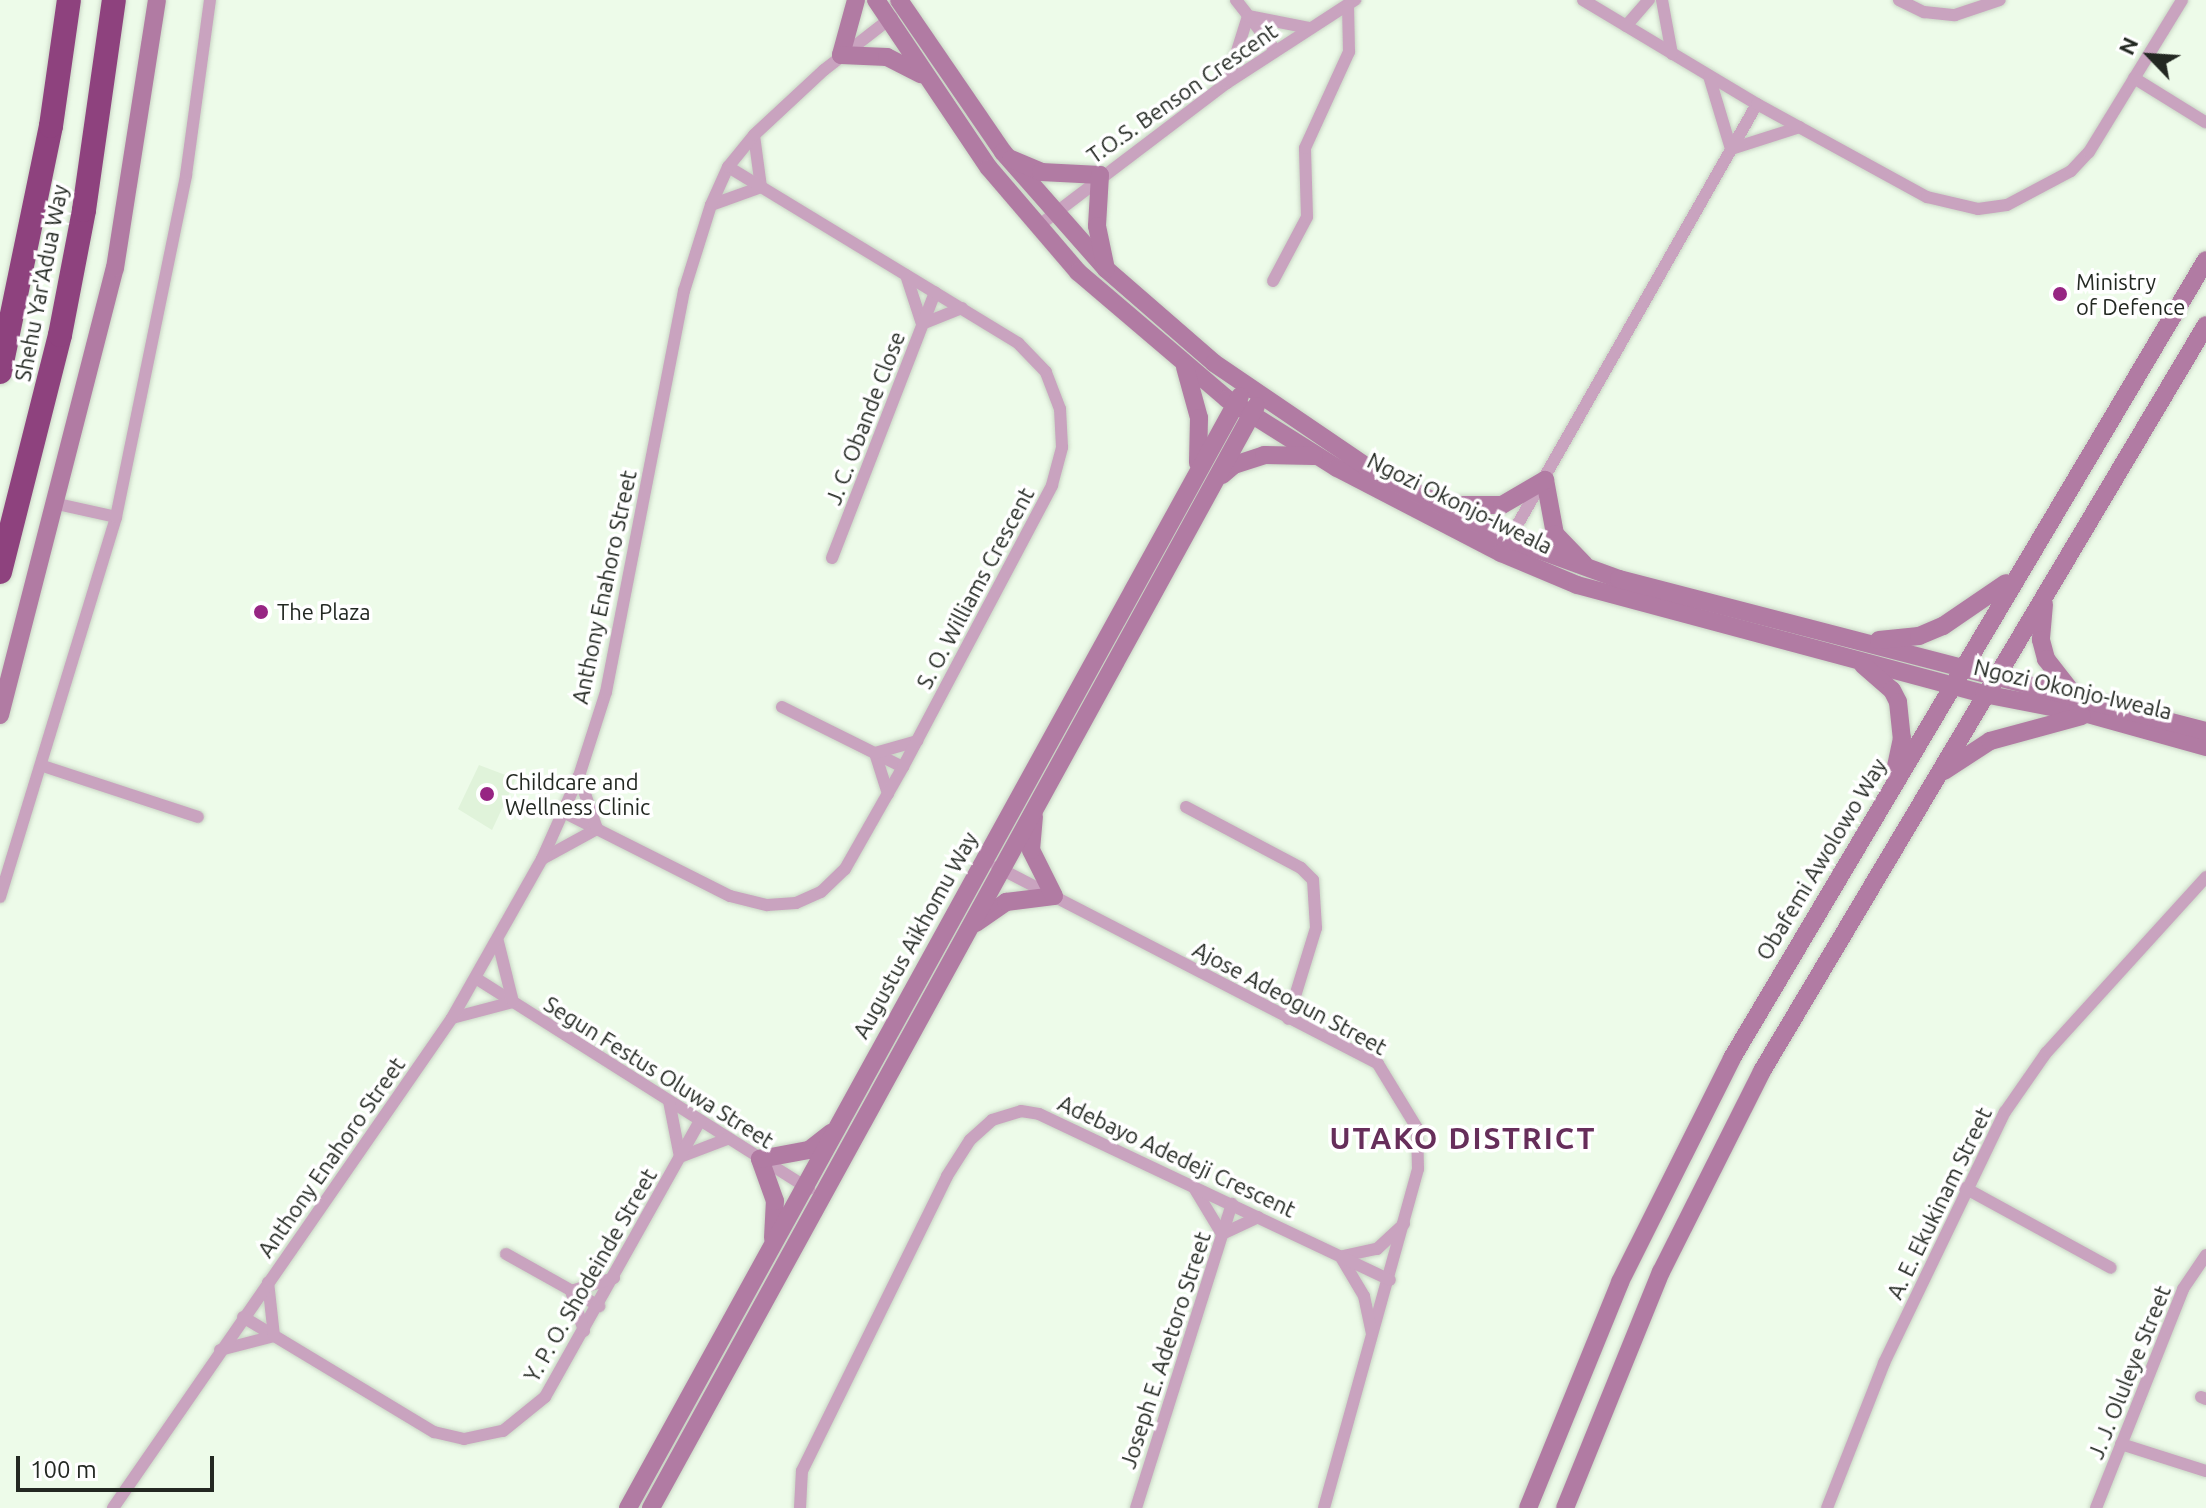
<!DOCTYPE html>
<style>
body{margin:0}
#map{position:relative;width:2206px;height:1508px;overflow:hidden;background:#edfbe9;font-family:Ubuntu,sans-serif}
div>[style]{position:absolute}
.built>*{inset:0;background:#e0f3da}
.roads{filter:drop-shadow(0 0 2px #c9d5c5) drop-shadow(0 0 2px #c9d5c5)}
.street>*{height:12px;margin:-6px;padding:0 6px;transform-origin:6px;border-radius:6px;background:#c9a3bf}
.secondary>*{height:18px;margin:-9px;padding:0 9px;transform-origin:9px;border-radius:9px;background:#b17ba3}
.highway>*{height:24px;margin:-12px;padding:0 12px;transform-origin:12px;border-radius:12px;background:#8e427e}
.dots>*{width:22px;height:22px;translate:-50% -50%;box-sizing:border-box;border:4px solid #fff;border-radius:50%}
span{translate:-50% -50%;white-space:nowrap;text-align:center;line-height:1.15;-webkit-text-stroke:7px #fff;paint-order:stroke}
.street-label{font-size:22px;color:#232822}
.poi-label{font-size:22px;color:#232822}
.left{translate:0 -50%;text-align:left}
.district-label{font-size:30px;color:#662e5a;font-weight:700;letter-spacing:2px}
.north{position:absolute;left:2110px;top:16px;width:80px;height:80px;-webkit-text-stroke:6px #fff;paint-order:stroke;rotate:295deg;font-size:22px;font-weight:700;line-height:32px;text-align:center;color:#232822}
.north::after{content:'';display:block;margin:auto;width:28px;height:36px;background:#232822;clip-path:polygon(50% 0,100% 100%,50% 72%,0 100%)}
.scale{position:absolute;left:16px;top:1456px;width:198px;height:36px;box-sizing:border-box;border:4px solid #232822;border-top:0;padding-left:10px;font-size:24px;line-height:28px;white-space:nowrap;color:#232822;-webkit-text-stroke:6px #fff;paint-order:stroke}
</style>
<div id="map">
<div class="built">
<i style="clip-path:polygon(479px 765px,516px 779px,492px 830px,458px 809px)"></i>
</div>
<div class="roads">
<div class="street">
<i style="left:1236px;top:0;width:63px;rotate:52deg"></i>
<i style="left:1583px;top:0;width:203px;rotate:30.9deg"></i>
<i style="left:1662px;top:0;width:55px;rotate:79.5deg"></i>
<i style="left:1899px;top:0;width:28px;rotate:26deg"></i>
<i style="left:1924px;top:12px;width:31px;rotate:6deg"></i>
<i style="left:1955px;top:15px;width:47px;rotate:-18.4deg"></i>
<i style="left:1626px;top:26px;width:35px;rotate:-49deg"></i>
<i style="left:1709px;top:76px;width:76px;rotate:73.2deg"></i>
<i style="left:1731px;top:149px;width:72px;rotate:-17.7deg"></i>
<i style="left:2134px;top:78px;width:84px;rotate:31.8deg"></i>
<i style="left:1227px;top:83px;width:70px;rotate:-72.6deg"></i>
<i style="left:1248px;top:16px;width:62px;rotate:11.1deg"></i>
<i style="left:711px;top:205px;width:53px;rotate:-19.8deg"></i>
<i style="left:761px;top:187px;width:52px;rotate:-97.7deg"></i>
<i style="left:1037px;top:227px;width:238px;rotate:-37.2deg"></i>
<i style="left:1227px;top:83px;width:153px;rotate:-33deg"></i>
<i style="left:906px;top:275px;width:52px;rotate:71.9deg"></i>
<i style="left:922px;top:324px;width:43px;rotate:-21.8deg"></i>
<i style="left:1273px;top:281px;width:72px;rotate:-62deg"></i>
<i style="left:1307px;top:217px;width:69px;rotate:-91.7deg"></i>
<i style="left:1305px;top:148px;width:106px;rotate:-65.4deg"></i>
<i style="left:1349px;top:52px;width:47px;rotate:-91.2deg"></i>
<i style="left:57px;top:504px;width:60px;rotate:12.4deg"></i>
<i style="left:1507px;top:543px;width:505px;rotate:-60.34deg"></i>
<i style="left:1757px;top:104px;width:194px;rotate:28.7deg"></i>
<i style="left:1927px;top:197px;width:52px;rotate:13.2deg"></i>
<i style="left:1978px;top:209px;width:29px;rotate:-8deg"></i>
<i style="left:2007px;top:205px;width:72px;rotate:-28deg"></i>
<i style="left:2071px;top:171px;width:26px;rotate:-47deg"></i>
<i style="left:2089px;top:152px;width:178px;rotate:-58.5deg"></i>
<i style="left:832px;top:558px;width:285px;rotate:-68.8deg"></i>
<i style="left:782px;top:707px;width:135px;rotate:26.4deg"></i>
<i style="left:43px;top:766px;width:163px;rotate:18.2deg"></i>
<i style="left:888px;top:794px;width:43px;rotate:-107.6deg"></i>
<i style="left:875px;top:753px;width:44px;rotate:-15.9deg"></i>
<i style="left:1186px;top:807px;width:130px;rotate:27.9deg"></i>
<i style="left:1301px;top:868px;width:17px;rotate:45deg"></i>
<i style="left:1313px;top:880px;width:48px;rotate:86.4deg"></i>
<i style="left:1316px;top:928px;width:95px;rotate:107.1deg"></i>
<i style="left:563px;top:812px;width:187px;rotate:26.7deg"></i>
<i style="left:730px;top:896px;width:38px;rotate:14deg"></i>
<i style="left:767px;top:905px;width:29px;rotate:-4deg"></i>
<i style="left:796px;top:903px;width:27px;rotate:-24deg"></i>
<i style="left:821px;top:892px;width:33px;rotate:-44deg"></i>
<i style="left:845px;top:869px;width:117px;rotate:-60.4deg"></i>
<i style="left:903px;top:767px;width:319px;rotate:-62.1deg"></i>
<i style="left:1052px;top:485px;width:39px;rotate:-75deg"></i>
<i style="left:1062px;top:447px;width:38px;rotate:-93deg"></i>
<i style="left:1060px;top:409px;width:40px;rotate:-111deg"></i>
<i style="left:1046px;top:372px;width:40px;rotate:-134deg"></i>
<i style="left:1018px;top:343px;width:339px;rotate:-148.7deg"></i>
<i style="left:542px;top:859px;width:63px;rotate:-28.6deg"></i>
<i style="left:597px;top:829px;width:56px;rotate:-108.8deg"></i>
<i style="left:997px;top:867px;width:429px;rotate:27.3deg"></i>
<i style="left:1378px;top:1064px;width:75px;rotate:58.6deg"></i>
<i style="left:1417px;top:1128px;width:41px;rotate:88.6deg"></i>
<i style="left:1418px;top:1169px;width:352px;rotate:105.5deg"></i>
<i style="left:0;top:897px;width:397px;rotate:-73deg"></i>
<i style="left:116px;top:517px;width:349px;rotate:-78.4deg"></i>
<i style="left:186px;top:175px;width:177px;rotate:-82.2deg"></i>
<i style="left:477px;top:979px;width:393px;rotate:32.3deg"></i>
<i style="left:452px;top:1018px;width:63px;rotate:-14.7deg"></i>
<i style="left:513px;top:1002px;width:62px;rotate:-104deg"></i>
<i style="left:669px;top:1101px;width:57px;rotate:78.9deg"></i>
<i style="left:680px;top:1157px;width:50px;rotate:-21deg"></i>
<i style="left:1193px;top:1186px;width:56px;rotate:58.9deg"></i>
<i style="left:1222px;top:1234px;width:40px;rotate:-25deg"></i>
<i style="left:1965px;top:1188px;width:166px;rotate:28.7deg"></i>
<i style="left:506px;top:1254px;width:107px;rotate:29.2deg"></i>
<i style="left:1343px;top:1256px;width:35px;rotate:-12deg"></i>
<i style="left:1377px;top:1249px;width:37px;rotate:-43deg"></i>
<i style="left:1342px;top:1259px;width:43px;rotate:59.3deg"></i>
<i style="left:1364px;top:1296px;width:38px;rotate:78deg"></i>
<i style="left:243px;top:1317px;width:223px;rotate:31.1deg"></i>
<i style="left:434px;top:1432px;width:31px;rotate:13deg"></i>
<i style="left:464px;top:1439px;width:40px;rotate:-12deg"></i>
<i style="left:503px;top:1431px;width:54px;rotate:-39deg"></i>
<i style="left:545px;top:1397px;width:317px;rotate:-60.7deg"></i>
<i style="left:584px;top:1331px;width:42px;rotate:-108deg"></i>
<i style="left:571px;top:1291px;width:45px;rotate:-16.8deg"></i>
<i style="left:220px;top:1350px;width:56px;rotate:-14.5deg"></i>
<i style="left:274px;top:1336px;width:54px;rotate:-96.3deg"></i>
<i style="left:2201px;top:1397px;width:5px;rotate:22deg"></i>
<i style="left:2121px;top:1444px;width:89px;rotate:17.6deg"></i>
<i style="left:113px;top:1508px;width:596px;rotate:-55.32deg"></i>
<i style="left:452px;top:1018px;width:183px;rotate:-60.5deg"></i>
<i style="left:542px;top:859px;width:91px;rotate:-66deg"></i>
<i style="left:579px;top:776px;width:88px;rotate:-72.2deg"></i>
<i style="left:606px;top:692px;width:409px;rotate:-79deg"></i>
<i style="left:684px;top:291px;width:90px;rotate:-72.6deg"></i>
<i style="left:711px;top:205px;width:42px;rotate:-65.9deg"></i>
<i style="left:728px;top:167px;width:41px;rotate:-50.9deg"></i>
<i style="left:754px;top:135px;width:96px;rotate:-42.9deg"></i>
<i style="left:824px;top:70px;width:86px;rotate:-37.9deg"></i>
<i style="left:800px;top:1508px;width:37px;rotate:-87deg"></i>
<i style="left:802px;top:1471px;width:329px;rotate:-63.8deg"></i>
<i style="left:947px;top:1176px;width:43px;rotate:-57.4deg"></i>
<i style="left:970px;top:1140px;width:30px;rotate:-42deg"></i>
<i style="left:992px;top:1120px;width:30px;rotate:-17deg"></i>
<i style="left:1021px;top:1111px;width:18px;rotate:9deg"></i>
<i style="left:1039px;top:1114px;width:388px;rotate:25.3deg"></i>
<i style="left:1136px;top:1508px;width:319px;rotate:-72.5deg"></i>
<i style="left:1827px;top:1508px;width:156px;rotate:-68.5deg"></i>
<i style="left:1884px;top:1363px;width:279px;rotate:-64.3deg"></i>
<i style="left:2005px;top:1112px;width:72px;rotate:-55.2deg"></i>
<i style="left:2046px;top:1053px;width:238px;rotate:-47.7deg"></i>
<i style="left:2096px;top:1508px;width:236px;rotate:-68.3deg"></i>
<i style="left:2183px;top:1289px;width:41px;rotate:-55.9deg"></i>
</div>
<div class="secondary">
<i style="left:856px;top:0;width:57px;rotate:105.3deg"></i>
<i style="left:841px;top:55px;width:46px;rotate:2.5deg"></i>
<i style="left:887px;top:57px;width:38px;rotate:27deg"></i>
<i style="left:876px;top:0;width:202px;rotate:56.1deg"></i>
<i style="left:989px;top:168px;width:137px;rotate:49.4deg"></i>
<i style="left:1078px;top:272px;width:196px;rotate:40.4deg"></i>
<i style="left:1227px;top:399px;width:130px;rotate:32.1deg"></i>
<i style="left:1337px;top:468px;width:185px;rotate:27.4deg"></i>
<i style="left:1501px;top:553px;width:82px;rotate:22.8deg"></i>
<i style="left:1577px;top:585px;width:421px;rotate:15deg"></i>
<i style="left:1984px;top:694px;width:106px;rotate:10.9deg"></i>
<i style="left:2088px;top:714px;width:123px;rotate:15.6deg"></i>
<i style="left:899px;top:0;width:184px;rotate:55.6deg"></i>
<i style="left:1003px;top:152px;width:156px;rotate:48.6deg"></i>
<i style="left:1106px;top:269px;width:143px;rotate:41deg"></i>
<i style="left:1214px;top:363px;width:189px;rotate:34.2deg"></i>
<i style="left:1370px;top:469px;width:156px;rotate:26.7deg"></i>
<i style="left:1509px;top:539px;width:117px;rotate:20deg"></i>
<i style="left:1619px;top:579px;width:606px;rotate:14.52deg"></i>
<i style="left:1011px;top:159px;width:33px;rotate:23deg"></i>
<i style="left:1041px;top:172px;width:59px;rotate:2.9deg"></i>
<i style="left:1100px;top:175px;width:51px;rotate:93.4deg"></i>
<i style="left:1097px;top:226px;width:44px;rotate:78.2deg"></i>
<i style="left:1185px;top:367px;width:53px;rotate:74.6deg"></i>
<i style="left:1199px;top:418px;width:45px;rotate:91.3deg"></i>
<i style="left:1222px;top:475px;width:16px;rotate:-40deg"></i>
<i style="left:1234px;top:465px;width:32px;rotate:-18deg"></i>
<i style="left:1264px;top:455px;width:50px;rotate:1.1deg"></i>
<i style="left:1545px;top:480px;width:55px;rotate:79.5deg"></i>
<i style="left:1555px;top:534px;width:42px;rotate:46deg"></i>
<i style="left:1448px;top:505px;width:54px"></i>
<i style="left:1502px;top:505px;width:50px;rotate:-30.2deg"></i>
<i style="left:2044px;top:604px;width:36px;rotate:95deg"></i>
<i style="left:2041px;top:640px;width:20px;rotate:75deg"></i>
<i style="left:2046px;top:659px;width:46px;rotate:52.1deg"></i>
<i style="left:1879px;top:640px;width:40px;rotate:-5.7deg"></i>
<i style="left:1919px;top:636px;width:26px;rotate:-23deg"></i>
<i style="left:1943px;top:626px;width:76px;rotate:-34.3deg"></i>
<i style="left:1863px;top:665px;width:38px;rotate:41deg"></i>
<i style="left:1892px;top:690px;width:13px;rotate:63deg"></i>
<i style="left:1898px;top:702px;width:36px;rotate:84deg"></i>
<i style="left:1902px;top:738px;width:34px;rotate:102deg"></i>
<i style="left:0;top:715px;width:462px;rotate:-75.6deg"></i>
<i style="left:115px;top:268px;width:271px;rotate:-81.1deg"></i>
<i style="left:1944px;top:771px;width:55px;rotate:-33.1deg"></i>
<i style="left:1990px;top:741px;width:95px;rotate:-15.2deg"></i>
<i style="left:976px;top:923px;width:37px;rotate:-35deg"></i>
<i style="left:1006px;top:902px;width:48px;rotate:-7.1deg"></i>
<i style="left:1054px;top:896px;width:51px;rotate:-116.6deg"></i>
<i style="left:1031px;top:850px;width:34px;rotate:-85deg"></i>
<i style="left:773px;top:1238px;width:37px;rotate:-87deg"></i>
<i style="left:775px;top:1201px;width:45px;rotate:-109.7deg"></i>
<i style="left:760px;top:1159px;width:50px;rotate:-10.4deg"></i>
<i style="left:809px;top:1150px;width:28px;rotate:-38deg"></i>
<i style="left:628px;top:1508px;width:1269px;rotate:-61.17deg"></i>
<i style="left:651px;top:1508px;width:1257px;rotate:-61.23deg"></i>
<i style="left:1528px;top:1508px;width:244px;rotate:-67.8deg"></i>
<i style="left:1620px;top:1282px;width:250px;rotate:-63.4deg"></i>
<i style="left:1732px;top:1058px;width:928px;rotate:-59.29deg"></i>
<i style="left:1565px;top:1508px;width:255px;rotate:-67.9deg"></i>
<i style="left:1661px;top:1272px;width:225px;rotate:-63.3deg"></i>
<i style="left:1762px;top:1071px;width:868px;rotate:-59.24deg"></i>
</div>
<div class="highway">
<i style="left:0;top:372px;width:251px;rotate:-78.3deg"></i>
<i style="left:51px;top:126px;width:127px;rotate:-81.9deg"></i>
<i style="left:0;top:572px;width:244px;rotate:-75.8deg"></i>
<i style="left:60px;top:335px;width:127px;rotate:-79.1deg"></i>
<i style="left:84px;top:210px;width:212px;rotate:-81.9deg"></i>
</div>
</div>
<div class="dots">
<i style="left:2060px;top:294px;background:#972583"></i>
<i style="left:261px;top:612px;background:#972583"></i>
<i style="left:487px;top:794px;background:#972583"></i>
</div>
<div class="street-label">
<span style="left:1182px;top:93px;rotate:-35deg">T.O.S. Benson Crescent</span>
<span style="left:41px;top:283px;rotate:-79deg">Shehu Yar'Adua Way</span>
<span style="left:865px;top:418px;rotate:-69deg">J. C. Obande Close</span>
<span style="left:1460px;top:503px;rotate:26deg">Ngozi Okonjo-Iweala</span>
<span style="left:604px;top:587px;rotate:-78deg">Anthony Enahoro Street</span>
<span style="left:975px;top:588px;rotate:-62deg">S. O. Williams Crescent</span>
<span style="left:2073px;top:689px;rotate:13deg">Ngozi Okonjo-Iweala</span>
<span style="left:1821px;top:859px;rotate:-59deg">Obafemi Awolowo Way</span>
<span style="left:915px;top:935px;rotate:-61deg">Augustus Aikhomu Way</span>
<span style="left:1290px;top:998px;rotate:28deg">Ajose Adeogun Street</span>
<span style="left:659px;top:1072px;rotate:32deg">Segun Festus Oluwa Street</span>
<span style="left:1177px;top:1156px;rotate:25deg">Adebayo Adedeji Crescent</span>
<span style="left:331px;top:1157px;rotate:-55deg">Anthony Enahoro Street</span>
<span style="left:1939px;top:1203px;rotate:-64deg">A. E. Ekukinam Street</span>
<span style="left:590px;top:1275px;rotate:-60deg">Y. P. O. Shodeinde Street</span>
<span style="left:1165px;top:1350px;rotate:-72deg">Joseph E. Adetoro Street</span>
<span style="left:2129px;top:1372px;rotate:-68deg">J. J. Oluleye Street</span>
</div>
<div class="poi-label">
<span class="left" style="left:2076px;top:294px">Ministry<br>of Defence</span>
<span class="left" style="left:277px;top:612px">The Plaza</span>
<span class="left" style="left:505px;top:794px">Childcare and<br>Wellness Clinic</span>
</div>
<div class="district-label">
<span style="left:1463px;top:1138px">UTAKO DISTRICT</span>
</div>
<div class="north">N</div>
<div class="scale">100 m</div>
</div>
